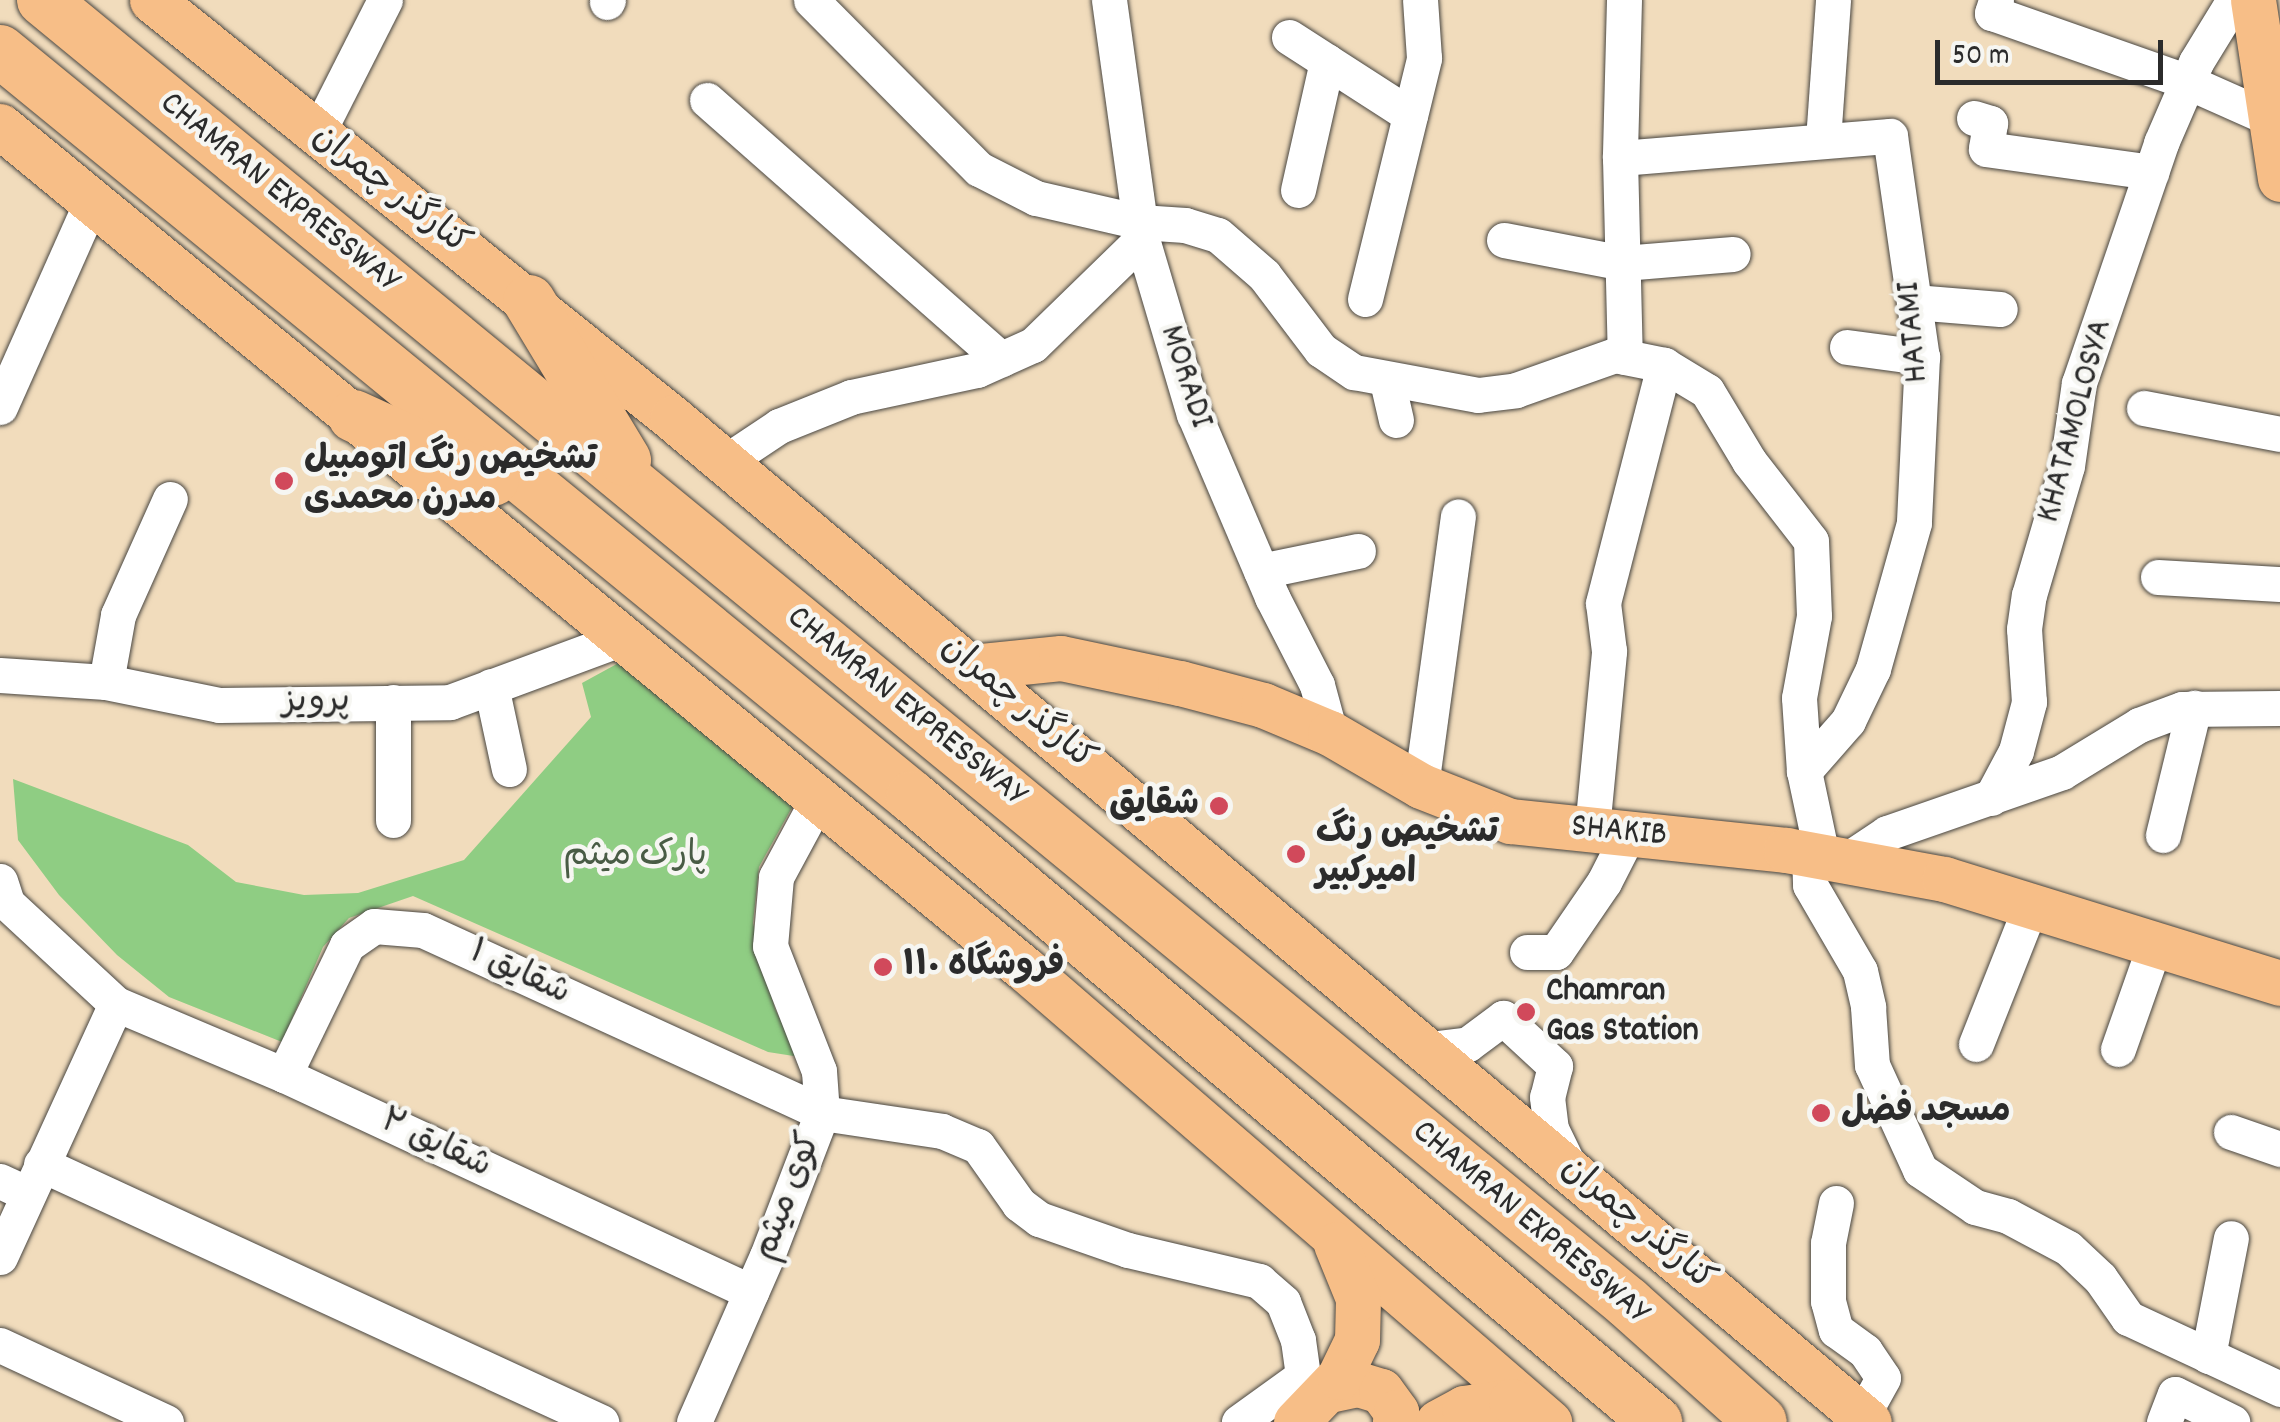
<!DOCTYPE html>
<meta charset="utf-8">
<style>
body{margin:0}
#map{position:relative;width:2280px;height:1422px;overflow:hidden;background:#f1dcbc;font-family:Dekko,"Playpen Sans Arabic",sans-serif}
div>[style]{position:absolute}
.green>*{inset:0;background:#8fcd83}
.roads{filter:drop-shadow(0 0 2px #494641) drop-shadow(0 0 2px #494641)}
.minor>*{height:35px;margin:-17.5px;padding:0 17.5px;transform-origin:17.5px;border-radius:17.5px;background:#fff}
.major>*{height:45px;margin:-22.5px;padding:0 22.5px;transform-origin:22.5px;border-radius:22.5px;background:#f7be87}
.highway>*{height:52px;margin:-26px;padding:0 26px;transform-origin:26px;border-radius:26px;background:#f7be87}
.dots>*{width:28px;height:28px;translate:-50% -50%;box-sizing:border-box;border:5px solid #f6f6f2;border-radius:50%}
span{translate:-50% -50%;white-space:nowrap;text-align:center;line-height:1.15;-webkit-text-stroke:9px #f6f6f2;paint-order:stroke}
.street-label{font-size:35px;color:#2b2b2b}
.poi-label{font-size:35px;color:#2b2b2b;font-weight:700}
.left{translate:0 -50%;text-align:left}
.right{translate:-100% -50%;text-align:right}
.park-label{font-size:35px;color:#495c45}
.scale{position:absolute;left:1935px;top:40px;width:228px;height:45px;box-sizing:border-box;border:5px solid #2b2b2b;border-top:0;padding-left:12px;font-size:30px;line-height:35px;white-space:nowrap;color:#2b2b2b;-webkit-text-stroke:8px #f6f6f2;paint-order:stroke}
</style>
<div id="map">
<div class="green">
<i style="clip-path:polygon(624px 660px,795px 802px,759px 867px,753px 923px,775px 1009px,800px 1057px,768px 1052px,413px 896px,349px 918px,323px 947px,282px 1042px,169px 997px,117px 955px,59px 895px,18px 840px,13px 779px,188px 845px,236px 882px,304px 895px,358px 893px,464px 860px,591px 717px,582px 683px)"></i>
</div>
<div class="roads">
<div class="minor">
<i style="left:811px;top:0;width:238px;rotate:45.2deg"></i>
<i style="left:979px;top:169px;width:64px;rotate:27deg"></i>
<i style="left:1036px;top:198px;width:107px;rotate:13deg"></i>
<i style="left:1140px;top:222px;width:45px;rotate:3.8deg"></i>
<i style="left:1185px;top:225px;width:34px;rotate:17deg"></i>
<i style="left:1218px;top:235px;width:61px;rotate:41deg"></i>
<i style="left:1264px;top:275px;width:94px;rotate:52.8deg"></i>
<i style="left:1321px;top:350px;width:40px;rotate:34deg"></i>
<i style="left:1354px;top:372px;width:126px;rotate:10.5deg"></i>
<i style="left:1478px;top:395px;width:38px;rotate:-7deg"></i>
<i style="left:1516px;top:390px;width:105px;rotate:-19.5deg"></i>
<i style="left:1615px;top:355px;width:50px;rotate:11.5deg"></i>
<i style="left:1664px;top:365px;width:50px;rotate:31.2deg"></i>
<i style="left:1707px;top:391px;width:82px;rotate:59deg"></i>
<i style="left:1749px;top:461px;width:101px;rotate:52.2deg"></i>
<i style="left:1811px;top:541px;width:75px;rotate:87.7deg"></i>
<i style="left:1814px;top:616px;width:83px;rotate:100.4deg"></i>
<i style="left:1799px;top:698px;width:73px;rotate:86.1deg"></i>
<i style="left:1804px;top:771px;width:87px;rotate:78deg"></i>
<i style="left:1109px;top:0;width:241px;rotate:82.1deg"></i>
<i style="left:1142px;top:239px;width:183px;rotate:73.5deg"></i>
<i style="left:1194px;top:414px;width:199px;rotate:66.9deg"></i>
<i style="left:1272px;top:597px;width:99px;rotate:62.9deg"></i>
<i style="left:1317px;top:685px;width:50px;rotate:74.8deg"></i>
<i style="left:1624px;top:0;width:158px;rotate:91.5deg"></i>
<i style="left:1620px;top:158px;width:199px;rotate:88.6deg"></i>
<i style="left:1996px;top:0;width:14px;rotate:107deg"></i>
<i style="left:1992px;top:13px;width:208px;rotate:19.4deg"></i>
<i style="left:2188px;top:82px;width:91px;rotate:24deg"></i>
<i style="left:607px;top:2px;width:2px;rotate:-63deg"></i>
<i style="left:1289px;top:37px;width:144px;rotate:32.8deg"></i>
<i style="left:707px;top:100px;width:392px;rotate:41.4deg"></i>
<i style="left:1974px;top:118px;width:17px;rotate:17deg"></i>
<i style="left:1990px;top:123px;width:26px;rotate:99deg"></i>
<i style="left:1986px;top:149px;width:167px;rotate:7.9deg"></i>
<i style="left:317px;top:134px;width:150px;rotate:-63.1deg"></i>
<i style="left:1823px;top:140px;width:140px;rotate:-85.9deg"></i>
<i style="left:1620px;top:158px;width:271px;rotate:-4.7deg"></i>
<i style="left:1890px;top:136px;width:223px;rotate:81.8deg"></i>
<i style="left:1922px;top:357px;width:166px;rotate:92.8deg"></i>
<i style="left:1914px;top:523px;width:152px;rotate:105.7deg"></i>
<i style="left:1873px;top:669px;width:58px;rotate:115.7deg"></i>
<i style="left:1848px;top:721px;width:67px;rotate:131.3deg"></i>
<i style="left:1298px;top:190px;width:132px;rotate:-77.3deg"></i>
<i style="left:1504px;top:240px;width:121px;rotate:10.9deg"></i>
<i style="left:1623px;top:263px;width:110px;rotate:-4.7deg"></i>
<i style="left:1365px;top:299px;width:248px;rotate:-76.2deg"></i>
<i style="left:1424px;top:58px;width:58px;rotate:-93.9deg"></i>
<i style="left:1914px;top:302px;width:86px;rotate:4.7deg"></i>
<i style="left:1847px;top:347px;width:76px;rotate:7.6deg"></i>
<i style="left:1387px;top:381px;width:40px;rotate:77deg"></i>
<i style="left:0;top:407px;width:227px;rotate:-66deg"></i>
<i style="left:2144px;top:408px;width:138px;rotate:10.8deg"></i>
<i style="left:725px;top:462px;width:65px;rotate:-33.7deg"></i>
<i style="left:779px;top:426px;width:78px;rotate:-21.9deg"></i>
<i style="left:851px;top:397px;width:129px;rotate:-12.1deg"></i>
<i style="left:977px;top:370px;width:61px;rotate:-24.1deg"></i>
<i style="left:1033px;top:345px;width:152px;rotate:-44.2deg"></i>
<i style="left:1261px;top:571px;width:99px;rotate:-11.7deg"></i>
<i style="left:2158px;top:577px;width:122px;rotate:3.3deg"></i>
<i style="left:0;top:675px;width:106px;rotate:3.8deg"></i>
<i style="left:106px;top:682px;width:115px;rotate:11.5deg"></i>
<i style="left:219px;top:705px;width:231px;rotate:-0.7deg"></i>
<i style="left:450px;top:702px;width:184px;rotate:-20.3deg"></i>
<i style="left:106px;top:682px;width:68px;rotate:-79.8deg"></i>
<i style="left:118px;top:615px;width:127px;rotate:-65.9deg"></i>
<i style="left:491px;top:686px;width:85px;rotate:77.8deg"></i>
<i style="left:1421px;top:786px;width:272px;rotate:-82.2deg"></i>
<i style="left:1991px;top:798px;width:53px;rotate:-62deg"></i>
<i style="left:2016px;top:751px;width:51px;rotate:-75.1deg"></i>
<i style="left:2029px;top:702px;width:73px;rotate:-93.9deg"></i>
<i style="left:2024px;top:629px;width:34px;rotate:-82deg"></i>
<i style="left:2029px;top:595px;width:134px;rotate:-73.6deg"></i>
<i style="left:2067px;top:466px;width:84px;rotate:-81.8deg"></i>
<i style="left:2079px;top:383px;width:254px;rotate:-71.1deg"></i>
<i style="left:2161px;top:143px;width:88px;rotate:-66.6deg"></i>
<i style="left:2196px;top:62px;width:73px;rotate:-58.5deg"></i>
<i style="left:393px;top:820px;width:118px;rotate:-90deg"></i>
<i style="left:1592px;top:829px;width:179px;rotate:-84.5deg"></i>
<i style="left:1609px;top:651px;width:48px;rotate:-97.1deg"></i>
<i style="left:1603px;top:603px;width:246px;rotate:-75.6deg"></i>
<i style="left:2163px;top:835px;width:131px;rotate:-76.3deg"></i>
<i style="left:1809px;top:854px;width:31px;rotate:88deg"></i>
<i style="left:1810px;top:885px;width:99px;rotate:59.8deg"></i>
<i style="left:1860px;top:971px;width:37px;rotate:77deg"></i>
<i style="left:1868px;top:1007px;width:58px;rotate:86.1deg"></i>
<i style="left:1872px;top:1065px;width:115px;rotate:65.4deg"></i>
<i style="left:1920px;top:1170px;width:66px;rotate:33.9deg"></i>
<i style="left:1975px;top:1207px;width:34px;rotate:15deg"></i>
<i style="left:2008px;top:1216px;width:68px;rotate:28.1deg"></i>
<i style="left:2068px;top:1248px;width:44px;rotate:43.2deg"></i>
<i style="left:2100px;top:1278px;width:49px;rotate:55deg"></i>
<i style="left:2128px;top:1318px;width:168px;rotate:25deg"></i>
<i style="left:1845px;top:861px;width:50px;rotate:-33.7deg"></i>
<i style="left:1887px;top:833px;width:185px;rotate:-19.2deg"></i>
<i style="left:2062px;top:772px;width:90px;rotate:-31.4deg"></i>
<i style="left:2139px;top:725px;width:46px;rotate:-20.4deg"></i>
<i style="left:2182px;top:709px;width:98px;rotate:-0.6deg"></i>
<i style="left:0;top:881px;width:23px;rotate:72deg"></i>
<i style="left:7px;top:903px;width:149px;rotate:42.8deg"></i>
<i style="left:116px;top:1004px;width:182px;rotate:22.9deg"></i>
<i style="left:284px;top:1075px;width:515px;rotate:24.92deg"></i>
<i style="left:1527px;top:952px;width:29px"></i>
<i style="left:1556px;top:952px;width:85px;rotate:-55.6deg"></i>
<i style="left:1604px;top:882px;width:55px;rotate:-63deg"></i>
<i style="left:1976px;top:1044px;width:149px;rotate:-68.4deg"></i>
<i style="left:1429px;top:1049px;width:39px;rotate:-7deg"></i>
<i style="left:1468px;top:1044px;width:44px;rotate:-36.6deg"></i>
<i style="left:1503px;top:1018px;width:71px;rotate:42.7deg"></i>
<i style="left:1555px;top:1066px;width:32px;rotate:104deg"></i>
<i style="left:1547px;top:1097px;width:32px;rotate:83deg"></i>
<i style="left:1551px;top:1129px;width:43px;rotate:64deg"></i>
<i style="left:2118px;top:1049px;width:111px;rotate:-70.6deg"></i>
<i style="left:284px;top:1075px;width:144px;rotate:-64.1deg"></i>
<i style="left:347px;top:945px;width:33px;rotate:-35deg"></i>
<i style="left:374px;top:926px;width:49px;rotate:4.7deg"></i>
<i style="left:423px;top:930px;width:439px;rotate:24.6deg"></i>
<i style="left:822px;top:1113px;width:121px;rotate:8.5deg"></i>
<i style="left:942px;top:1131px;width:39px;rotate:23deg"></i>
<i style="left:978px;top:1146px;width:71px;rotate:54.7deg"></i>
<i style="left:1019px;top:1204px;width:25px;rotate:37deg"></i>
<i style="left:1039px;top:1219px;width:94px;rotate:19.2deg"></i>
<i style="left:1128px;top:1250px;width:135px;rotate:13.3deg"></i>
<i style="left:1259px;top:1281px;width:32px;rotate:41deg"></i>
<i style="left:1283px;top:1302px;width:41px;rotate:68.5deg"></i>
<i style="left:1298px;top:1340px;width:36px;rotate:82deg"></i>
<i style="left:1303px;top:1376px;width:79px;rotate:144.3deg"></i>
<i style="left:2231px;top:1132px;width:52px;rotate:19.1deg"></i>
<i style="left:41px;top:1164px;width:617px;rotate:24.74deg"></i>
<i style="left:0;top:1181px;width:31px;rotate:25deg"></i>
<i style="left:1836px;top:1203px;width:41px;rotate:101.3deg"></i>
<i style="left:1828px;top:1243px;width:58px;rotate:90deg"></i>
<i style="left:1828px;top:1301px;width:30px;rotate:75deg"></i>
<i style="left:1836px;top:1330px;width:36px;rotate:36deg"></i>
<i style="left:1865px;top:1351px;width:32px;rotate:56deg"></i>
<i style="left:1883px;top:1378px;width:43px;rotate:118.9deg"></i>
<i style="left:0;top:1257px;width:278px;rotate:-65.4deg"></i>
<i style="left:0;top:1345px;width:183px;rotate:24.9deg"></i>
<i style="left:2208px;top:1356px;width:120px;rotate:-79deg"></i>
<i style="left:694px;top:1422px;width:181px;rotate:-66.3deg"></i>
<i style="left:767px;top:1256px;width:153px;rotate:-69deg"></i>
<i style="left:822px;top:1113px;width:42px;rotate:-94.1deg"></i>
<i style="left:819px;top:1071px;width:134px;rotate:-111.4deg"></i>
<i style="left:770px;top:946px;width:69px;rotate:-85deg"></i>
<i style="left:776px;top:877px;width:89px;rotate:-61.7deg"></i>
<i style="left:2164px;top:1422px;width:30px;rotate:-69deg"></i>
<i style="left:2175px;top:1394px;width:64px;rotate:26.2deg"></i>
</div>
<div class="major">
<i style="left:152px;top:0;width:667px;rotate:38.79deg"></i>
<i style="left:672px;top:418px;width:1562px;rotate:39.99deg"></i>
<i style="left:2253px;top:0;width:181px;rotate:81.4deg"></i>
<i style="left:0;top:126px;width:1327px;rotate:39.44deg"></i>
<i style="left:1025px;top:969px;width:693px;rotate:40.84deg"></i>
<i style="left:972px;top:667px;width:89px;rotate:-5.8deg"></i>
<i style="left:1061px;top:658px;width:122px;rotate:11.9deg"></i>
<i style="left:1180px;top:683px;width:86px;rotate:14.8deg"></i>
<i style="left:1263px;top:705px;width:73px;rotate:22.7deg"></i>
<i style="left:1330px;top:733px;width:105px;rotate:30.2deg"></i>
<i style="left:1421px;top:786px;width:96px;rotate:21.5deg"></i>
<i style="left:1510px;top:821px;width:278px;rotate:6deg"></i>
<i style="left:1786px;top:850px;width:161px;rotate:10.4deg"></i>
<i style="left:1944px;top:879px;width:352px;rotate:17.2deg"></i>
<i style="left:1329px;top:1390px;width:30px;rotate:-12deg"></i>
<i style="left:1358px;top:1384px;width:24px;rotate:17deg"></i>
<i style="left:1381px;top:1391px;width:26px;rotate:54deg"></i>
<i style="left:1396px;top:1412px;width:10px;rotate:96deg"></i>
<i style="left:1296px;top:1422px;width:62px;rotate:-46.3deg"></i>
<i style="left:1339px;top:1377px;width:41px;rotate:-64.1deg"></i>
<i style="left:1357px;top:1340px;width:42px;rotate:-88.6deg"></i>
<i style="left:1358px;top:1298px;width:58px;rotate:-112.2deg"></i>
<i style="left:1438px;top:1422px;width:30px;rotate:-28deg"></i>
<i style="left:1464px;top:1408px;width:48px;rotate:-8.5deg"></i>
<i style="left:1511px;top:1401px;width:31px;rotate:25deg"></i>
</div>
<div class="highway">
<i style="left:43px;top:0;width:2052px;rotate:39.42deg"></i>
<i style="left:1628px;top:1303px;width:178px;rotate:41.8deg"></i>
<i style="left:0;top:51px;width:1178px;rotate:39.28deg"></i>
<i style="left:912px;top:797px;width:972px;rotate:40.03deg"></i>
<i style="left:529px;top:301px;width:186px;rotate:58.9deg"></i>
<i style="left:354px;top:416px;width:153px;rotate:24.7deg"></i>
</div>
</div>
<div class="dots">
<i style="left:284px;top:481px;background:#d1495b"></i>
<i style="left:1219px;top:806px;background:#d1495b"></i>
<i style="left:1296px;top:854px;background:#d1495b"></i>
<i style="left:883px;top:967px;background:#d1495b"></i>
<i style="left:1526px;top:1012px;background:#d1495b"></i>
<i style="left:1821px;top:1113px;background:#d1495b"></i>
</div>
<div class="street-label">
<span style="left:390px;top:191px;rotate:38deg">کنارگذر چمران</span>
<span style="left:279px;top:193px;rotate:39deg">CHAMRAN EXPRESSWAY</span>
<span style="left:1914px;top:332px;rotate:-95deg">HATAMI</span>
<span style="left:1185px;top:377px;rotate:72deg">MORADI</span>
<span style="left:2076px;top:421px;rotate:-75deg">KHATAMOLOSYA</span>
<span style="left:316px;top:703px;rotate:-1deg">پرویز</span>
<span style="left:1017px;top:704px;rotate:40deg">کنارگذر چمران</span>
<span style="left:906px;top:707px;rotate:39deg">CHAMRAN EXPRESSWAY</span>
<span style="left:1619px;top:832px;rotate:6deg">SHAKIB</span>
<span style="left:519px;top:974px;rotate:25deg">شقایق ۱</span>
<span style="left:435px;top:1145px;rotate:25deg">شقایق ۲</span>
<span style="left:789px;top:1197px;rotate:-69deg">کوی میثم</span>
<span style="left:1530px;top:1223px;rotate:40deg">CHAMRAN EXPRESSWAY</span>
<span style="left:1637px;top:1225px;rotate:40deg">کنارگذر چمران</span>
</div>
<div class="poi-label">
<span class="left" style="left:304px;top:481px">تشخیص رنگ اتومبیل<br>مدرن محمدی</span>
<span class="right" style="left:1199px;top:806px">شقایق</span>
<span class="left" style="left:1316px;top:854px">تشخیص رنگ<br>امیرکبیر</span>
<span class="left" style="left:903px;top:967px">فروشگاه ۱۱۰</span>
<span class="left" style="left:1546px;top:1012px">Chamran<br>Gas Station</span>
<span class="left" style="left:1841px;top:1113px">مسجد فضل</span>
</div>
<div class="park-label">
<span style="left:635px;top:857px">پارک میثم</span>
</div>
<div class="scale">50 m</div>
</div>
